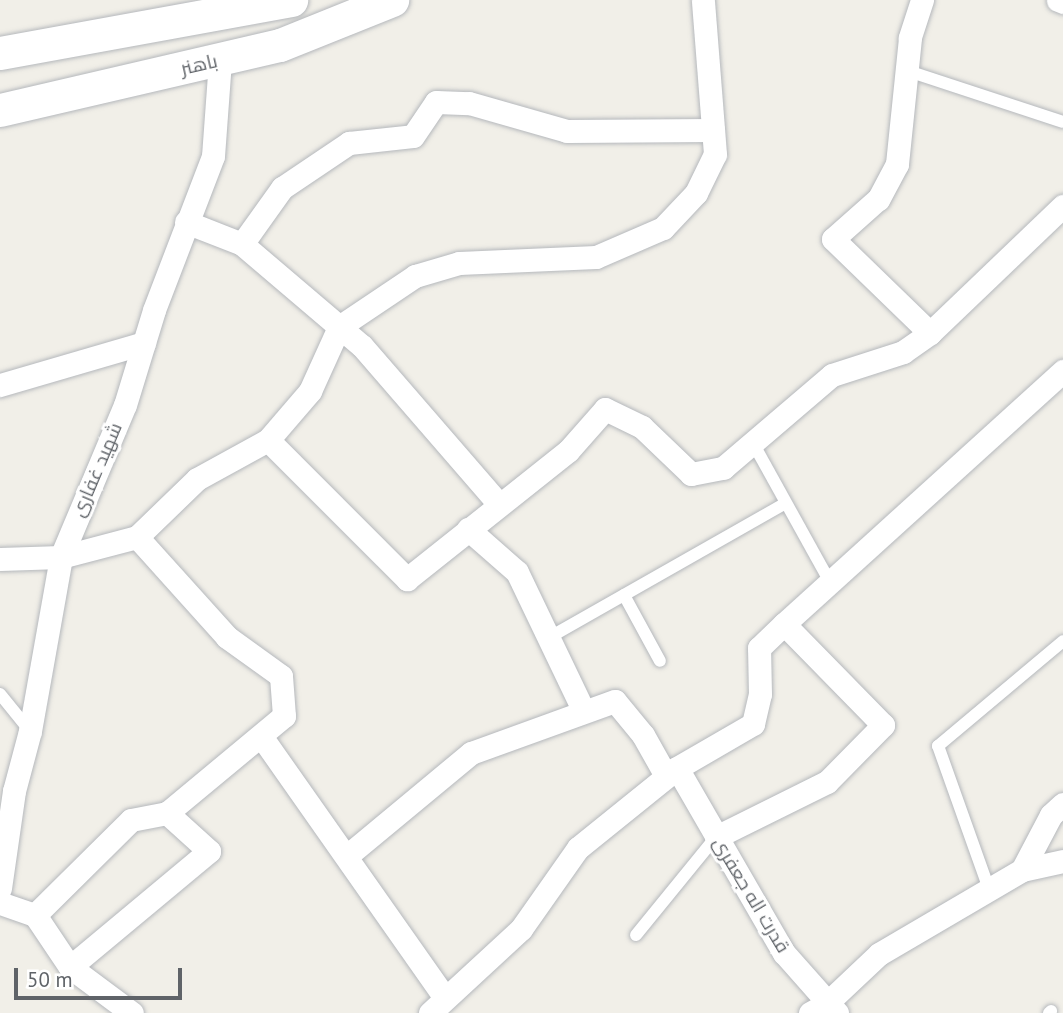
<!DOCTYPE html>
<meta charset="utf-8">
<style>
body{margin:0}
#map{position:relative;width:1063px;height:1013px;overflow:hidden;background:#f1efe8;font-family:"PT Sans",Cairo,sans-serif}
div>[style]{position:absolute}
.roads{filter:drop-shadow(0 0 2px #b5b8bc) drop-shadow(0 0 2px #b5b8bc)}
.service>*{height:12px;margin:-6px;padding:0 6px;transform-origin:6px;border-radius:6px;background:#fff}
.minor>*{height:23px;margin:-11.5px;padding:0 11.5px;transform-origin:11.5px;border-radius:11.5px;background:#fff}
.secondary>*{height:33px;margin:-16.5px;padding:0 16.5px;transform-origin:16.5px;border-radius:16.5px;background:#fff}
span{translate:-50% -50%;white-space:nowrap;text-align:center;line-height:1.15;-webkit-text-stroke:6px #fff;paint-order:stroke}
.street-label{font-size:19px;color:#5f6368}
.scale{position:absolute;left:14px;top:968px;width:168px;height:32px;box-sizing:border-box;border:4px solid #5f6368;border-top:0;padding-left:9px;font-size:21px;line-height:24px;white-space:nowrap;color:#5f6368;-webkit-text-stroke:5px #fff;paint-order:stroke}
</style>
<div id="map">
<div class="roads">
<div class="service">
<i style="left:905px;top:70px;width:166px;rotate:18.2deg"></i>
<i style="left:753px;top:443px;width:159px;rotate:61deg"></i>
<i style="left:624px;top:595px;width:75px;rotate:61.4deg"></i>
<i style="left:550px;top:637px;width:271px;rotate:-29.6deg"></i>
<i style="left:0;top:694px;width:48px;rotate:51deg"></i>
<i style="left:989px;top:889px;width:152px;rotate:-109.6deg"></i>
<i style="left:938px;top:746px;width:163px;rotate:-40deg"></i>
<i style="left:636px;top:935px;width:127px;rotate:-50.8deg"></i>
<i style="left:1049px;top:1013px;width:3px;rotate:-45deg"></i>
</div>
<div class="minor">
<i style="left:922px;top:0;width:40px;rotate:108deg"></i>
<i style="left:910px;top:38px;width:127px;rotate:95.9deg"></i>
<i style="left:897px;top:164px;width:40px;rotate:118deg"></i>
<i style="left:878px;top:199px;width:60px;rotate:138.4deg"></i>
<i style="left:833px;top:239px;width:135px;rotate:44.1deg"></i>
<i style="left:1058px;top:0;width:5px;rotate:22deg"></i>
<i style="left:186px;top:222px;width:60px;rotate:21.4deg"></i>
<i style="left:242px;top:244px;width:157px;rotate:40.4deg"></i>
<i style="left:362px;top:346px;width:208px;rotate:49.1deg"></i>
<i style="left:242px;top:244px;width:69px;rotate:-54.5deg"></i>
<i style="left:282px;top:188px;width:81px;rotate:-33.9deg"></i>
<i style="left:349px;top:143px;width:64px;rotate:-6.2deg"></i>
<i style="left:413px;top:136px;width:41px;rotate:-55.9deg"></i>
<i style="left:436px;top:102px;width:33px;rotate:2deg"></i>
<i style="left:469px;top:103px;width:102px;rotate:15.9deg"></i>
<i style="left:567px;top:131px;width:146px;rotate:-0.4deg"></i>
<i style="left:0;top:385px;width:150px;rotate:-16.3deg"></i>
<i style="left:268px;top:440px;width:197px;rotate:45deg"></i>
<i style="left:407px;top:579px;width:206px;rotate:-38.5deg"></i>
<i style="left:568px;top:451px;width:56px;rotate:-48.6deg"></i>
<i style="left:605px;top:409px;width:41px;rotate:25.9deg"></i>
<i style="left:642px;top:427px;width:68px;rotate:43.8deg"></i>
<i style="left:691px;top:474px;width:33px;rotate:-11deg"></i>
<i style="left:723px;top:468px;width:143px;rotate:-40.5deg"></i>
<i style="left:832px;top:375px;width:75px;rotate:-17.9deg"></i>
<i style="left:903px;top:352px;width:33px;rotate:-35deg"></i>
<i style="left:930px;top:333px;width:184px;rotate:-43.7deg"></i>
<i style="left:468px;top:529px;width:65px;rotate:41.3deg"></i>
<i style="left:517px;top:572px;width:153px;rotate:64.4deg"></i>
<i style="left:0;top:559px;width:61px;rotate:-1.9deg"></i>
<i style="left:61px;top:557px;width:79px;rotate:-14.7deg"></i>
<i style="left:137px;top:537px;width:83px;rotate:-44deg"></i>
<i style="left:197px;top:479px;width:81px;rotate:-28.8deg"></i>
<i style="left:268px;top:440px;width:65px;rotate:-49.4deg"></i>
<i style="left:310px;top:391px;width:70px;rotate:-65.6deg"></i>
<i style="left:339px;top:327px;width:92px;rotate:-33.9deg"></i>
<i style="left:415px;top:276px;width:46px;rotate:-16.5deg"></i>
<i style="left:459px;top:263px;width:137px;rotate:-2.5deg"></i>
<i style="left:596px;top:257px;width:73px;rotate:-23.4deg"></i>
<i style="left:663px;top:228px;width:48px;rotate:-46.7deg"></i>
<i style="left:696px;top:193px;width:43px;rotate:-64deg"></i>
<i style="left:715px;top:154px;width:154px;rotate:-94.5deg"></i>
<i style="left:261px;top:736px;width:320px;rotate:54.9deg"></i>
<i style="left:677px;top:768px;width:214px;rotate:60deg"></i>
<i style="left:784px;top:953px;width:80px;rotate:48.5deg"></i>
<i style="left:716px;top:837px;width:124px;rotate:-26.4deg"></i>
<i style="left:827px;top:782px;width:80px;rotate:-45.5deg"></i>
<i style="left:883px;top:725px;width:141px;rotate:-134.4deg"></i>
<i style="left:784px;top:624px;width:377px;rotate:-42.2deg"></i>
<i style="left:348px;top:855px;width:160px;rotate:-39.7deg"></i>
<i style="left:471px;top:753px;width:153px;rotate:-19.9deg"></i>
<i style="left:615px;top:701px;width:44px;rotate:50.5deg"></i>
<i style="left:643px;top:735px;width:47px;rotate:60.7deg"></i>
<i style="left:1022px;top:870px;width:62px;rotate:-62.2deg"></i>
<i style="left:1051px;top:815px;width:16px;rotate:-43deg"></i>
<i style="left:0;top:888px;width:98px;rotate:-81.8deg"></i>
<i style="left:14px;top:791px;width:62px;rotate:-75.1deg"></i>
<i style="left:30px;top:731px;width:177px;rotate:-79.9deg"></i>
<i style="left:61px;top:557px;width:165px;rotate:-67.2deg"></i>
<i style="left:125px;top:405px;width:99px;rotate:-73deg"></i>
<i style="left:154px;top:310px;width:165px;rotate:-69deg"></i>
<i style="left:213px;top:156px;width:96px;rotate:-85.8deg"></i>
<i style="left:0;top:903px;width:37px;rotate:19deg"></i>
<i style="left:35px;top:915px;width:63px;rotate:56.1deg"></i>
<i style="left:70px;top:967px;width:77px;rotate:36.6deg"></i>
<i style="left:35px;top:915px;width:135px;rotate:-44.7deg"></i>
<i style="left:131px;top:820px;width:37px;rotate:-11deg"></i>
<i style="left:167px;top:813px;width:152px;rotate:-39.7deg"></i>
<i style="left:284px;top:716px;width:40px;rotate:-94.3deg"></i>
<i style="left:281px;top:676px;width:67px;rotate:-144.2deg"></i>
<i style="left:227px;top:637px;width:135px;rotate:-132deg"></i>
<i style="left:70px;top:967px;width:181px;rotate:-39.8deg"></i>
<i style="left:209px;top:851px;width:57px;rotate:-137.9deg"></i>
<i style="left:430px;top:1013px;width:124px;rotate:-42.7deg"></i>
<i style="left:521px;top:929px;width:99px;rotate:-54.9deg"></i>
<i style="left:578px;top:848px;width:127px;rotate:-38.9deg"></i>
<i style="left:677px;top:768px;width:88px;rotate:-30.1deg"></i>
<i style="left:753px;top:724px;width:31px;rotate:-77deg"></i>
<i style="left:760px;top:694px;width:46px;rotate:-91.2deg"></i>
<i style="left:759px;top:648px;width:35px;rotate:-44deg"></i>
<i style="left:810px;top:1013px;width:18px;rotate:-29deg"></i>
<i style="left:826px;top:1004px;width:73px;rotate:-43.3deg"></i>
<i style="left:879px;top:954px;width:166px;rotate:-30.4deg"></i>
<i style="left:1022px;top:870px;width:42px;rotate:-12.4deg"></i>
</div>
<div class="secondary">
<i style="left:0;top:53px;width:296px;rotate:-10.3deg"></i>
<i style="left:0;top:110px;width:287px;rotate:-13.1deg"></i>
<i style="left:280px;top:45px;width:121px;rotate:-21.9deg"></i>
</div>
</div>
<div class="street-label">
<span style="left:199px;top:65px;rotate:-13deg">باهنر</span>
<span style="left:97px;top:470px;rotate:-67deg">شهید غفاری</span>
<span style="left:751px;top:895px;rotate:59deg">قدرت اله جعفری</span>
</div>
<div class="scale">50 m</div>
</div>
